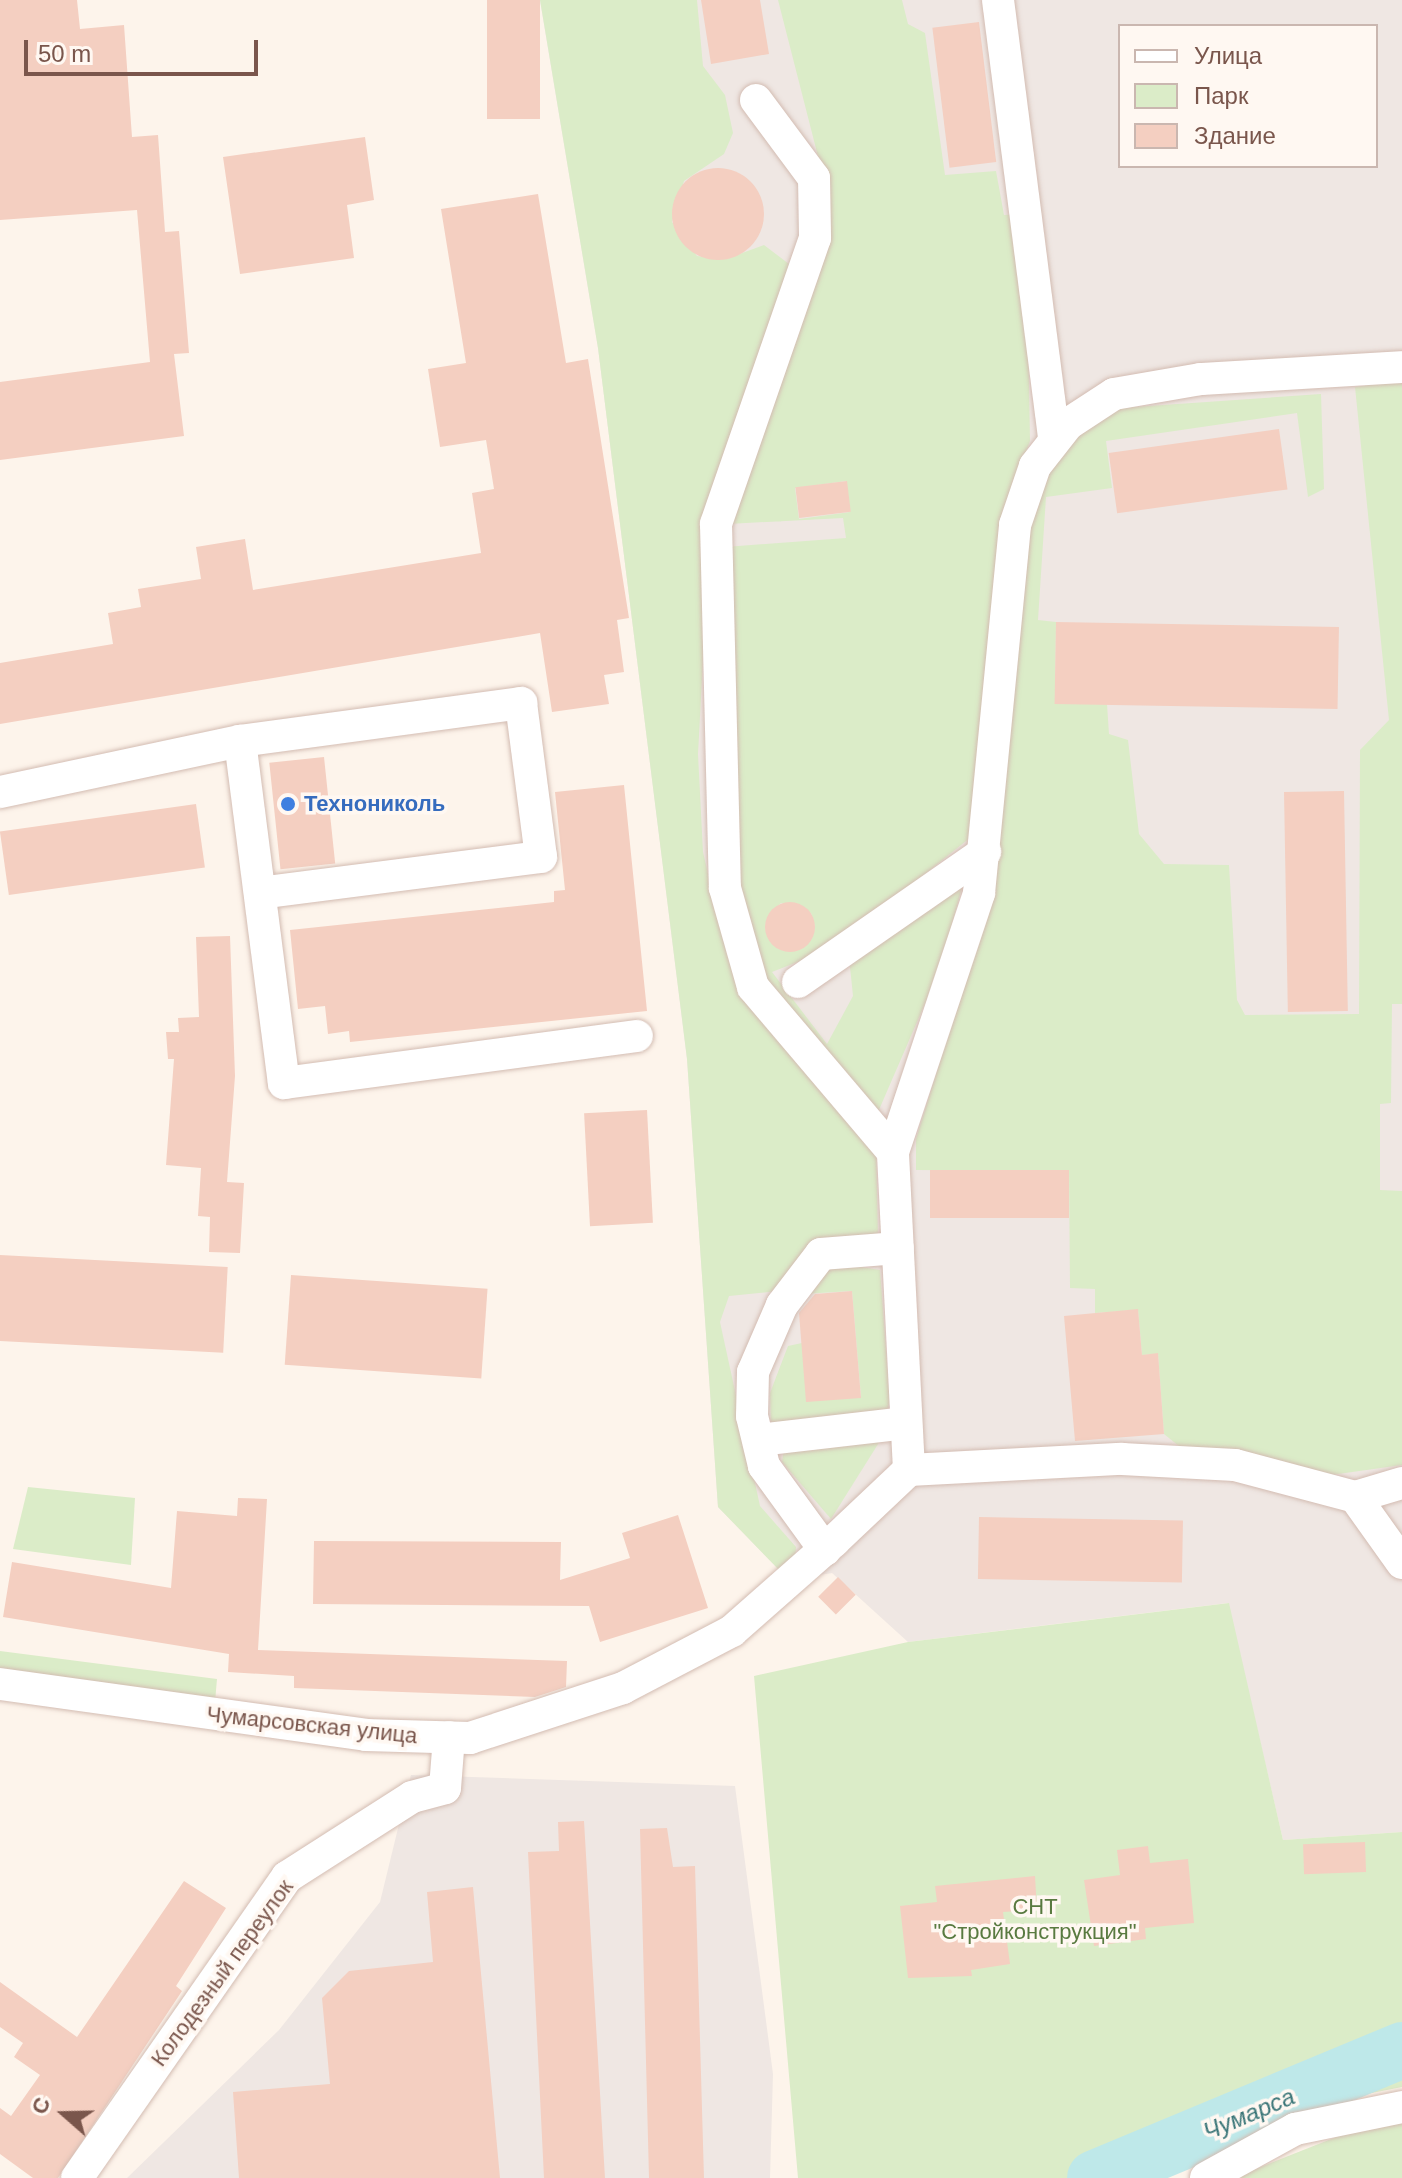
<!DOCTYPE html>
<meta charset="utf-8">
<style>
body{margin:0}
#map{position:relative;width:1402px;height:2178px;overflow:hidden;background:#fdf4eb;font-family:Arial,sans-serif}
div>[style]{position:absolute}
.industrial>*{inset:0;background:#efe7e3}
.green>*{inset:0;background:#dbecc8}
.river>*{height:56px;margin:-28px;padding:0 28px;transform-origin:28px;border-radius:28px;background:#bee8e9}
.building>*{inset:0;background:#f4cfc1;transform-origin:0 0}
.round{border-radius:50%}
.roads{filter:drop-shadow(0 0 2px #d3bcb2) drop-shadow(0 0 2px #d3bcb2)}
.minor>*{height:32px;margin:-16px;padding:0 16px;transform-origin:16px;border-radius:16px;background:#fff}
.dots>*{width:22px;height:22px;translate:-50% -50%;box-sizing:border-box;border:4px solid #fff8f2;border-radius:50%}
span{translate:-50% -50%;white-space:nowrap;text-align:center;line-height:1.15;-webkit-text-stroke:7px #fff8f2;paint-order:stroke}
.shop-label{font-size:22px;color:#366cbe;font-weight:700}
.left{translate:0 -50%;text-align:left}
.street-label{font-size:22px;color:#7a564c}
.park-label{font-size:22px;color:#597a40}
.water-label{font-size:24px;color:#3b7678;font-style:italic}
.legend{position:absolute;left:1118px;top:24px;width:260px;height:144px;box-sizing:border-box;background:#fff8f2;border:2px solid #cab7b0;margin:0;padding:10px 14px;list-style:none;font-size:24px;color:#7a564c}
.legend li{display:flex;align-items:center;gap:16px;height:40px}
.legend b{width:40px;border:2px solid #cab7b0}
.north{position:absolute;left:24px;top:2074px;width:80px;height:80px;-webkit-text-stroke:6px #fff8f2;paint-order:stroke;rotate:290deg;font-size:22px;font-weight:700;line-height:32px;text-align:center;color:#7a564c}
.north::after{content:'';display:block;margin:auto;width:28px;height:36px;background:#7a564c;clip-path:polygon(50% 0,100% 100%,50% 72%,0 100%)}
.scale{position:absolute;left:24px;top:40px;width:234px;height:36px;box-sizing:border-box;border:4px solid #7a564c;border-top:0;padding-left:10px;font-size:24px;line-height:28px;white-space:nowrap;color:#7a564c;-webkit-text-stroke:6px #fff8f2;paint-order:stroke}
</style>
<div id="map">
<div class="industrial">
<i style="clip-path:polygon(evenodd,540px 0,1402px 0,1402px 1832px,1283px 1840px,1228px 1603px,908px 1642px,832px 1573px,789px 1580px,718px 1507px,687px 1059px,598px 348px,540px 0,1120px 26px,1376px 26px,1376px 166px,1120px 166px,1120px 26px)"></i>
<i style="clip-path:polygon(411px 1775px,735px 1786px,773px 2074px,770px 2178px,127px 2178px,279px 2030px,380px 1902px)"></i>
</div>
<div class="green">
<i style="clip-path:polygon(540px 0,697px 0,703px 66px,725px 95px,733px 133px,724px 154px,684px 181px,672px 222px,697px 256px,726px 259px,764px 245px,789px 264px,705px 623px,698px 754px,703px 852px,718px 917px,876px 1144px,878px 1235px,833px 1238px,778px 1291px,729px 1296px,720px 1322px,760px 1506px,796px 1547px,795px 1564px,782px 1573px,718px 1507px,687px 1059px,598px 348px)"></i>
<i style="clip-path:polygon(evenodd,778px 0,902px 0,908px 24px,925px 33px,945px 175px,996px 171px,1004px 215px,1026px 214px,1030px 441px,1002px 517px,971px 837px,833px 948px,772px 972px,827px 1044px,853px 996px,849px 957px,965px 876px,940px 969px,875px 1119px,763px 980px,730px 897px,725px 547px,846px 538px,843px 518px,728px 524px,823px 176px,778px 0,846px 481px,850px 512px,799px 519px,795px 488px,846px 481px,778px 0,781px 903px,811px 913px,815px 927px,803px 948px,786px 951px,768px 936px,768px 916px,781px 903px)"></i>
<i style="clip-path:polygon(1402px 380px,1402px 1004px,1392px 1004px,1391px 1103px,1380px 1104px,1380px 1190px,1402px 1191px,1402px 1465px,1331px 1475px,1180px 1447px,1164px 1434px,1158px 1354px,1142px 1355px,1138px 1310px,1095px 1313px,1095px 1289px,1070px 1288px,1069px 1171px,916px 1170px,916px 1139px,995px 884px,1019px 578px,1040px 485px,1074px 439px,1119px 408px,1321px 394px,1324px 489px,1308px 497px,1297px 413px,1106px 441px,1112px 488px,1046px 497px,1038px 620px,1056px 622px,1055px 704px,1107px 704px,1109px 734px,1128px 740px,1139px 834px,1164px 864px,1229px 865px,1237px 1000px,1245px 1015px,1359px 1014px,1360px 750px,1389px 720px,1355px 387px)"></i>
<i style="clip-path:polygon(824px 1261px,880px 1270px,890px 1402px,886px 1412px,771px 1431px,770px 1393px,788px 1346px,802px 1343px,861px 1397px,852px 1291px,803px 1294px)"></i>
<i style="clip-path:polygon(880px 1441px,831px 1519px,782px 1462px,784px 1449px)"></i>
<i style="clip-path:polygon(28px 1487px,135px 1498px,131px 1565px,13px 1549px)"></i>
<i style="clip-path:polygon(1229px 1603px,1283px 1840px,1402px 1832px,1402px 2087px,1292px 2109px,1127px 2178px,798px 2178px,754px 1676px,908px 1642px)"></i>
<i style="clip-path:polygon(0 1651px,217px 1679px,215px 1702px,0 1669px)"></i>
<i style="clip-path:polygon(1402px 2121px,1402px 2178px,1233px 2178px,1374px 2122px)"></i>
</div>
<div class="river">
<i style="left:1095px;top:2178px;width:333px;rotate:-22.6deg"></i>
</div>
<div class="building">
<i style="clip-path:polygon(0 0,77px 0,80px 29px,124px 25px,132px 137px,158px 135px,165px 232px,179px 231px,189px 353px,174px 354px,184px 436px,0 460px,0 382px,150px 362px,137px 210px,0 220px)"></i>
<i style="left:487px;top:0;width:53px;height:119px"></i>
<i style="clip-path:polygon(701px 0,760px 0,769px 54px,711px 64px)"></i>
<i style="left:979px;top:22px;width:141px;height:47px;rotate:83deg"></i>
<i style="clip-path:polygon(365px 137px,374px 200px,347px 205px,354px 258px,240px 274px,223px 157px)"></i>
<i class="round" style="left:672px;top:168px;width:92px;height:92px"></i>
<i style="clip-path:polygon(538px 194px,566px 363px,588px 359px,629px 618px,617px 620px,624px 672px,604px 675px,609px 704px,552px 712px,540px 633px,0 724px,0 663px,113px 644px,108px 613px,141px 607px,138px 589px,201px 579px,196px 547px,245px 539px,253px 590px,481px 553px,472px 493px,494px 489px,486px 440px,440px 447px,428px 369px,466px 363px,441px 209px)"></i>
<i style="left:1279px;top:429px;width:61px;height:172px;rotate:82deg"></i>
<i style="left:847px;top:481px;width:31px;height:52px;rotate:83deg"></i>
<i style="left:1056px;top:622px;width:283px;height:82px;rotate:1deg"></i>
<i style="left:324px;top:757px;width:107px;height:55px;rotate:84deg"></i>
<i style="clip-path:polygon(624px 785px,647px 1011px,350px 1042px,349px 1031px,328px 1034px,325px 1006px,298px 1009px,290px 930px,554px 902px,554px 891px,565px 890px,555px 792px)"></i>
<i style="left:1344px;top:791px;width:220px;height:60px;rotate:89deg"></i>
<i style="left:196px;top:804px;width:64px;height:198px;rotate:82deg"></i>
<i class="round" style="left:765px;top:902px;width:50px;height:50px"></i>
<i style="clip-path:polygon(230px 936px,235px 1076px,227px 1182px,244px 1183px,240px 1253px,209px 1252px,210px 1217px,198px 1216px,201px 1168px,166px 1165px,174px 1059px,168px 1059px,166px 1032px,179px 1032px,178px 1018px,199px 1017px,196px 937px)"></i>
<i style="left:647px;top:1110px;width:113px;height:63px;rotate:87deg"></i>
<i style="left:930px;top:1170px;width:139px;height:48px"></i>
<i style="left:0;top:1255px;width:228px;height:86px;rotate:3deg"></i>
<i style="left:291px;top:1275px;width:197px;height:90px;rotate:4deg"></i>
<i style="clip-path:polygon(852px 1291px,861px 1398px,806px 1402px,799px 1313px,815px 1294px)"></i>
<i style="clip-path:polygon(1138px 1309px,1142px 1355px,1158px 1353px,1164px 1434px,1075px 1441px,1064px 1316px)"></i>
<i style="clip-path:polygon(238px 1498px,267px 1499px,258px 1650px,567px 1661px,566px 1687px,535px 1697px,294px 1688px,294px 1676px,228px 1672px,229px 1654px,3px 1617px,12px 1562px,171px 1588px,177px 1511px,237px 1516px)"></i>
<i style="clip-path:polygon(678px 1515px,708px 1608px,600px 1642px,589px 1606px,313px 1604px,314px 1541px,561px 1542px,560px 1580px,630px 1558px,622px 1533px)"></i>
<i style="left:979px;top:1517px;width:204px;height:62px;rotate:1deg"></i>
<i style="left:838px;top:1577px;width:25px;height:28px;rotate:45deg"></i>
<i style="clip-path:polygon(584px 1821px,605px 2178px,544px 2178px,528px 1852px,559px 1851px,558px 1822px)"></i>
<i style="clip-path:polygon(667px 1828px,673px 1867px,695px 1866px,704px 2178px,649px 2178px,640px 1829px)"></i>
<i style="left:1365px;top:1842px;width:30px;height:62px;rotate:88deg"></i>
<i style="clip-path:polygon(1148px 1846px,1150px 1863px,1188px 1859px,1194px 1923px,1145px 1928px,1146px 1939px,1094px 1946px,1084px 1880px,1120px 1875px,1117px 1850px)"></i>
<i style="clip-path:polygon(1035px 1876px,1037px 1910px,1003px 1912px,1010px 1964px,971px 1970px,972px 1976px,908px 1978px,900px 1906px,937px 1902px,935px 1886px)"></i>
<i style="clip-path:polygon(184px 1881px,226px 1908px,176px 1986px,182px 1991px,58px 2178px,33px 2178px,0 2154px,0 2108px,11px 2116px,40px 2075px,14px 2057px,23px 2043px,0 2027px,0 1982px,77px 2037px)"></i>
<i style="clip-path:polygon(473px 1887px,500px 2178px,239px 2178px,233px 2092px,330px 2084px,322px 1998px,349px 1971px,433px 1962px,427px 1892px)"></i>
</div>
<div class="roads">
<div class="minor">
<i style="left:998px;top:0;width:443px;rotate:82.7deg"></i>
<i style="left:756px;top:100px;width:97px;rotate:53.4deg"></i>
<i style="left:814px;top:178px;width:60px;rotate:89deg"></i>
<i style="left:815px;top:238px;width:303px;rotate:109.1deg"></i>
<i style="left:716px;top:524px;width:364px;rotate:88.6deg"></i>
<i style="left:725px;top:888px;width:103px;rotate:74.2deg"></i>
<i style="left:753px;top:987px;width:216px;rotate:49.7deg"></i>
<i style="left:240px;top:741px;width:345px;rotate:82.7deg"></i>
<i style="left:284px;top:1083px;width:356px;rotate:-7.6deg"></i>
<i style="left:0;top:792px;width:245px;rotate:-12deg"></i>
<i style="left:240px;top:741px;width:284px;rotate:-7.7deg"></i>
<i style="left:521px;top:703px;width:155px;rotate:82.6deg"></i>
<i style="left:541px;top:857px;width:283px;rotate:172.7deg"></i>
<i style="left:798px;top:982px;width:228px;rotate:-34.8deg"></i>
<i style="left:759px;top:1440px;width:148px;rotate:-6.6deg"></i>
<i style="left:909px;top:1470px;width:213px;rotate:-3deg"></i>
<i style="left:1122px;top:1459px;width:113px;rotate:3deg"></i>
<i style="left:1235px;top:1465px;width:124px;rotate:14.9deg"></i>
<i style="left:1355px;top:1497px;width:81px;rotate:54.5deg"></i>
<i style="left:1355px;top:1497px;width:49px;rotate:-16.6deg"></i>
<i style="left:825px;top:1550px;width:104px;rotate:-126deg"></i>
<i style="left:764px;top:1466px;width:51px;rotate:-103.5deg"></i>
<i style="left:752px;top:1416px;width:44px;rotate:-88.7deg"></i>
<i style="left:753px;top:1372px;width:73px;rotate:-66.6deg"></i>
<i style="left:782px;top:1305px;width:64px;rotate:-52.6deg"></i>
<i style="left:821px;top:1254px;width:77px;rotate:-4.5deg"></i>
<i style="left:0;top:1684px;width:370px;rotate:7.9deg"></i>
<i style="left:366px;top:1735px;width:104px;rotate:1.7deg"></i>
<i style="left:470px;top:1738px;width:161px;rotate:-18.1deg"></i>
<i style="left:623px;top:1688px;width:123px;rotate:-27.6deg"></i>
<i style="left:732px;top:1631px;width:136px;rotate:-41.4deg"></i>
<i style="left:834px;top:1541px;width:103px;rotate:-43.4deg"></i>
<i style="left:909px;top:1470px;width:318px;rotate:-92.9deg"></i>
<i style="left:893px;top:1152px;width:273px;rotate:-71.6deg"></i>
<i style="left:979px;top:893px;width:370px;rotate:-84.4deg"></i>
<i style="left:1015px;top:525px;width:62px;rotate:-71.3deg"></i>
<i style="left:1035px;top:466px;width:53px;rotate:-51.8deg"></i>
<i style="left:1068px;top:424px;width:55px;rotate:-33.1deg"></i>
<i style="left:1114px;top:394px;width:88px;rotate:-9.8deg"></i>
<i style="left:1201px;top:379px;width:201px;rotate:-3.4deg"></i>
<i style="left:77px;top:2178px;width:367px;rotate:-55.1deg"></i>
<i style="left:287px;top:1877px;width:148px;rotate:-32.6deg"></i>
<i style="left:412px;top:1797px;width:34px;rotate:-15deg"></i>
<i style="left:445px;top:1788px;width:51px;rotate:-85.5deg"></i>
<i style="left:1206px;top:2178px;width:102px;rotate:-28.8deg"></i>
<i style="left:1295px;top:2129px;width:109px;rotate:-11.6deg"></i>
</div>
</div>
<div class="dots">
<i style="left:288px;top:804px;background:#3f7fe0"></i>
</div>
<div class="shop-label">
<span class="left" style="left:304px;top:804px">Технониколь</span>
</div>
<div class="street-label">
<span style="left:312px;top:1725px;rotate:6deg">Чумарсовская улица</span>
<span style="left:222px;top:1973px;rotate:-54deg">Колодезный переулок</span>
</div>
<div class="park-label">
<span style="left:1035px;top:1919px">СНТ<br>"Стройконструкция"</span>
</div>
<div class="water-label">
<span style="left:1249px;top:2114px;rotate:-23deg">Чумарса</span>
</div>
<ul class="legend">
<li><b style="height:10px;background:#fff"></b>Улица</li>
<li><b style="height:22px;background:#dbecc8"></b>Парк</li>
<li><b style="height:22px;background:#f4cfc1"></b>Здание</li>
</ul>
<div class="north">С</div>
<div class="scale">50 m</div>
</div>
